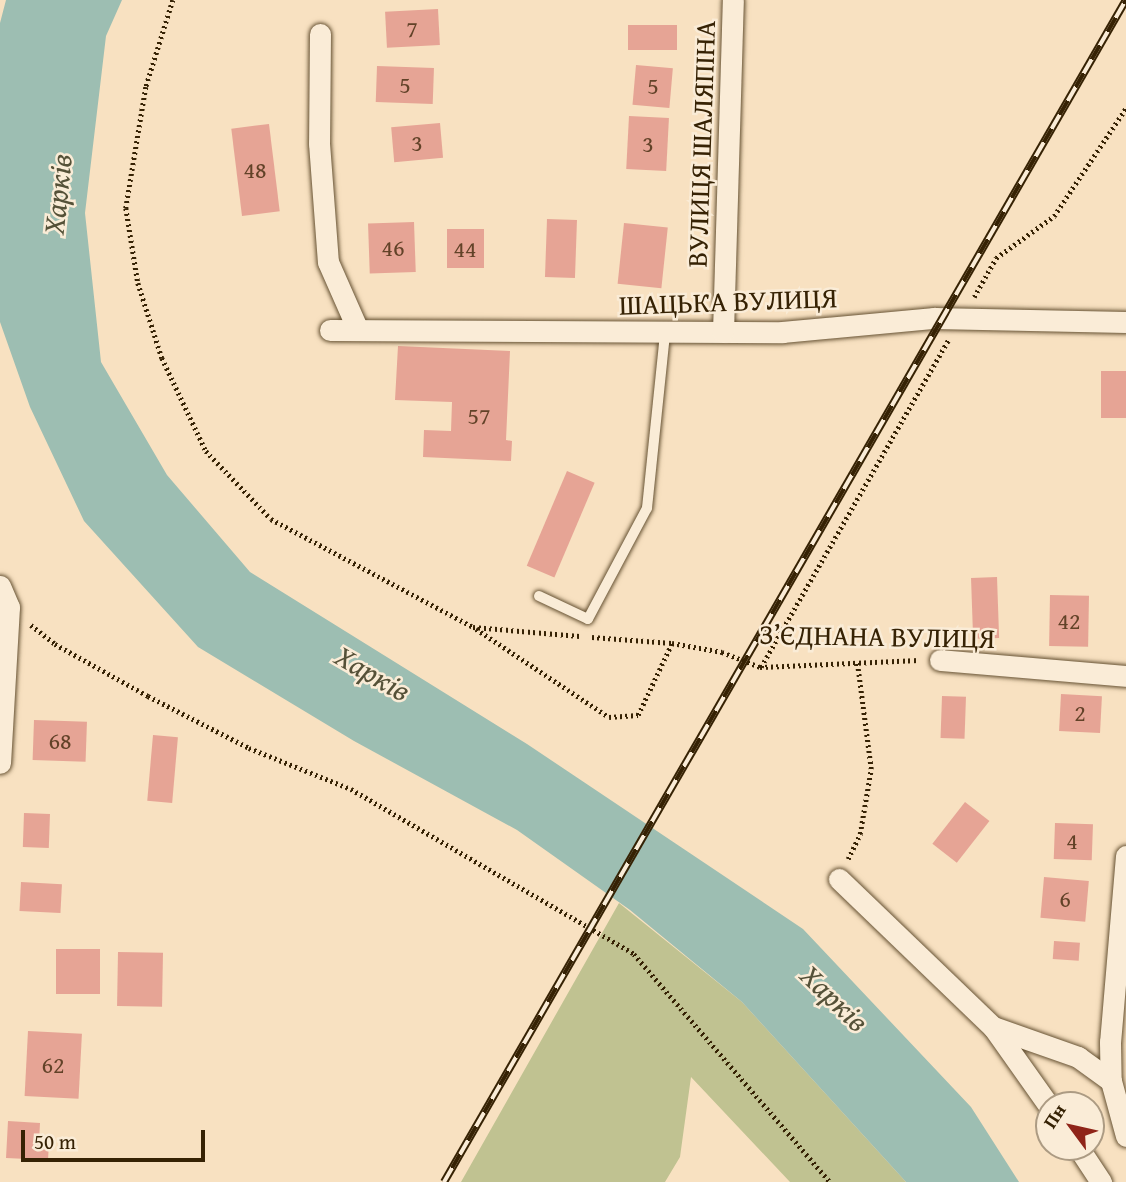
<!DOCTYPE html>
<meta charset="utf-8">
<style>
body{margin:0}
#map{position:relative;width:1126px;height:1182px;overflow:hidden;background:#f8e1c1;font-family:"Gentium Book Plus",serif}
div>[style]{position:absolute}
.green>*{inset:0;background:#c0c291}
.water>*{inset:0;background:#9dbeb2}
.building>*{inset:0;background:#e6a495;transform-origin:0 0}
.path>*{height:4.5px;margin-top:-2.25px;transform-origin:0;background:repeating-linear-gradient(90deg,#362204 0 2px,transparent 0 5.5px)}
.roads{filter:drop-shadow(0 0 2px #665233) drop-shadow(0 0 2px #665233)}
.lane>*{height:10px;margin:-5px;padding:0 5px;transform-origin:5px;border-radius:5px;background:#faecd7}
.street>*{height:21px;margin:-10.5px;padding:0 10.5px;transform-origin:10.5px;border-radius:10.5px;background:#faecd7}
.rail>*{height:8px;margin-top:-4px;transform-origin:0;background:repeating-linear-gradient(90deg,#faecd7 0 16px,#362204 0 32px);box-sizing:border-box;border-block:2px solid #362204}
span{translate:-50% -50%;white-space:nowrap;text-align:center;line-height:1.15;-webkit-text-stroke:5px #faecd7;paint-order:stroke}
.number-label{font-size:24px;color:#624228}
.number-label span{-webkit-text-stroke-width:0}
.street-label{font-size:28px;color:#362204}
.water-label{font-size:30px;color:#555138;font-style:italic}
.north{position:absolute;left:1035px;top:1091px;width:70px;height:70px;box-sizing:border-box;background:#faecd7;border:2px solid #ac9b83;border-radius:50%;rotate:303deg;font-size:19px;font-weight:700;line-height:28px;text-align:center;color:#362204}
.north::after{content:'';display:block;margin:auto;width:24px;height:32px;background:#8f2418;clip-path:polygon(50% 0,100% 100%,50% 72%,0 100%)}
.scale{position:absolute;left:21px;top:1130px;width:184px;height:32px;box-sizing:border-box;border:4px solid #362204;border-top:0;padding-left:9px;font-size:21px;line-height:24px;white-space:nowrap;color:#362204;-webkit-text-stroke:5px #faecd7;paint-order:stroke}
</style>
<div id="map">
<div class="green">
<i style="clip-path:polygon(619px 903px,742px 1002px,906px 1182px,790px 1182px,691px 1077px,680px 1157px,665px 1182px,461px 1182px)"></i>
</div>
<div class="water">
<i style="clip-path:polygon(6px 0,122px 0,106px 36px,85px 213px,101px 362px,167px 475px,250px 572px,527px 744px,803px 929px,971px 1107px,1019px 1182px,906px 1182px,742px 1002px,630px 910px,517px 830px,354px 741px,198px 647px,84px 521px,30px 407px,0 322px,0 23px)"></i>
</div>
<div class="building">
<i style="left:438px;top:9px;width:36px;height:53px;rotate:87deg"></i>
<i style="left:628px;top:25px;width:49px;height:25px"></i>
<i style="left:636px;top:65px;width:37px;height:40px;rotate:5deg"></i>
<i style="left:377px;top:66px;width:57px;height:36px;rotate:2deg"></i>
<i style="left:629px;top:116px;width:40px;height:53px;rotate:3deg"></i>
<i style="left:440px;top:123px;width:35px;height:49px;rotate:85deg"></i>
<i style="left:269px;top:124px;width:88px;height:38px;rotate:83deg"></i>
<i style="left:547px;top:219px;width:30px;height:58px;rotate:2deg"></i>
<i style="left:414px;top:222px;width:50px;height:46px;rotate:88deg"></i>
<i style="left:624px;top:223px;width:44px;height:61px;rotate:6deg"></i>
<i style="left:447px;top:229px;width:37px;height:39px"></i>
<i style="clip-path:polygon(398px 346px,510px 351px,506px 440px,512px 441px,511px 461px,423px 457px,424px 430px,451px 431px,452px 402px,395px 400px)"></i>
<i style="left:1101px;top:371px;width:25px;height:47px"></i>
<i style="left:567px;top:471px;width:30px;height:103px;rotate:23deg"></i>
<i style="left:997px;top:577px;width:61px;height:26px;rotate:88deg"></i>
<i style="left:1050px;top:595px;width:39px;height:51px;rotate:1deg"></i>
<i style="left:1061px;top:694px;width:41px;height:37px;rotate:3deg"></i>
<i style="left:942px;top:696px;width:24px;height:42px;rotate:2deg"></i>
<i style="left:34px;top:720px;width:53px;height:40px;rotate:2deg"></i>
<i style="left:153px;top:735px;width:25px;height:66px;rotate:5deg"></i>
<i style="left:965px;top:802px;width:31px;height:53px;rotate:38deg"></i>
<i style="left:24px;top:813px;width:26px;height:34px;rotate:2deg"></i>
<i style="left:1055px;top:823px;width:38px;height:36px;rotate:2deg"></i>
<i style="left:1044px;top:877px;width:45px;height:41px;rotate:5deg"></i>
<i style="left:21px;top:882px;width:41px;height:29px;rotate:3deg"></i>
<i style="left:1054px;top:941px;width:26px;height:18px;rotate:4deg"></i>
<i style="left:56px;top:949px;width:44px;height:45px"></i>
<i style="left:118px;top:952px;width:45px;height:54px;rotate:1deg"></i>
<i style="left:28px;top:1031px;width:54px;height:65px;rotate:3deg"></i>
<i style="clip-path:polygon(8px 1121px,40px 1123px,39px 1143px,49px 1143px,48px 1160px,6px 1158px)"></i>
</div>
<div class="path">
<i style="left:173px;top:0;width:91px;rotate:107.2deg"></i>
<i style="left:146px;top:87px;width:123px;rotate:99.4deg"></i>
<i style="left:126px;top:208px;width:76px;rotate:80.9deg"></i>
<i style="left:138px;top:283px;width:79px;rotate:72.3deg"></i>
<i style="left:162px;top:358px;width:103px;rotate:64.7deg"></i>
<i style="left:206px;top:451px;width:94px;rotate:46.3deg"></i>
<i style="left:271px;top:519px;width:229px;rotate:28.1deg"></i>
<i style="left:473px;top:627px;width:107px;rotate:4.8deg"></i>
<i style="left:974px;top:297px;width:45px;rotate:-60.6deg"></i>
<i style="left:996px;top:258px;width:72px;rotate:-35.9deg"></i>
<i style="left:1054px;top:216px;width:130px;rotate:-56.3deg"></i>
<i style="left:31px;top:625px;width:31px;rotate:38deg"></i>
<i style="left:55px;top:644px;width:107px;rotate:29.2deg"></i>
<i style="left:148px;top:696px;width:114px;rotate:27.2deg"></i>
<i style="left:249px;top:748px;width:110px;rotate:21.9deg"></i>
<i style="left:351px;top:789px;width:328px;rotate:30.2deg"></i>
<i style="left:634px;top:954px;width:301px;rotate:49.3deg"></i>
<i style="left:476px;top:629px;width:159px;rotate:33.5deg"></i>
<i style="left:609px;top:717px;width:29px;rotate:-4deg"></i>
<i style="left:638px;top:715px;width:80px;rotate:-64.7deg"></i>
<i style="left:592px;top:637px;width:80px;rotate:4.3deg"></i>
<i style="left:672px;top:643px;width:51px;rotate:10.2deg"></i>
<i style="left:722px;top:652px;width:41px;rotate:21.5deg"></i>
<i style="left:760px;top:667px;width:159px;rotate:-2.5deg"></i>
<i style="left:761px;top:667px;width:377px;rotate:-60.2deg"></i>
<i style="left:848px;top:859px;width:28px;rotate:-64deg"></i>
<i style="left:860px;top:834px;width:66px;rotate:-80.4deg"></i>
<i style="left:871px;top:769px;width:109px;rotate:-97.4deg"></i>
</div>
<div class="roads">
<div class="lane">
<i style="left:539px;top:596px;width:54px;rotate:25.1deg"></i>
<i style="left:588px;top:619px;width:126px;rotate:-62deg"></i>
<i style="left:647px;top:508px;width:176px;rotate:-84.1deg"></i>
</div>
<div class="street">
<i style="left:320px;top:34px;width:109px;rotate:90.5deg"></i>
<i style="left:319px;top:143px;width:119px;rotate:85.7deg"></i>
<i style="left:328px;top:262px;width:74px;rotate:66.2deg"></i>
<i style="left:330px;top:330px;width:452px;rotate:0.3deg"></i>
<i style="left:782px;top:332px;width:153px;rotate:-5.3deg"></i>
<i style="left:934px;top:318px;width:192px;rotate:1.2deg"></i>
<i style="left:723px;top:332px;width:332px;rotate:-88.3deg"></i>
<i style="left:0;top:586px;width:23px;rotate:67deg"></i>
<i style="left:9px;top:607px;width:156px;rotate:93.3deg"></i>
<i style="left:940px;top:660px;width:187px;rotate:4.9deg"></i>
<i style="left:1126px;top:856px;width:187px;rotate:94.9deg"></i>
<i style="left:1110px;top:1042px;width:39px;rotate:89deg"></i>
<i style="left:1111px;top:1081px;width:57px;rotate:74.7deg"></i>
<i style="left:839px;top:879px;width:214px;rotate:43.9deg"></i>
<i style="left:993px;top:1027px;width:97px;rotate:54.7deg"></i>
<i style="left:993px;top:1027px;width:90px;rotate:19.4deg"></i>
<i style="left:1078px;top:1057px;width:41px;rotate:36deg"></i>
<i style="left:1078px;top:1147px;width:42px;rotate:56.7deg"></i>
</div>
</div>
<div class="rail">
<i style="left:444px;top:1182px;width:1365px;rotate:-60.02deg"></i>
</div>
<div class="number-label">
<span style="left:412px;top:29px">7</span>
<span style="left:405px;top:85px">5</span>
<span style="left:653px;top:86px">5</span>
<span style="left:417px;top:143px">3</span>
<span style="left:648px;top:144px">3</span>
<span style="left:255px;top:170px">48</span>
<span style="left:393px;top:248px">46</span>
<span style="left:465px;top:249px">44</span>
<span style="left:479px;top:416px">57</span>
<span style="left:1069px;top:621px">42</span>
<span style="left:1080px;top:713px">2</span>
<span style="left:60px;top:741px">68</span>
<span style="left:1072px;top:841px">4</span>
<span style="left:1065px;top:899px">6</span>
<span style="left:53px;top:1065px">62</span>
</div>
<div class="street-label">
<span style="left:701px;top:144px;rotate:-88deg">ВУЛИЦЯ ШАЛЯПІНА</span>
<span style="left:728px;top:301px;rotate:-2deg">ШАЦЬКА ВУЛИЦЯ</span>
<span style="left:877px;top:636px;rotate:1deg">З’ЄДНАНА ВУЛИЦЯ</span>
</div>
<div class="water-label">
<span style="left:57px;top:194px;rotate:-84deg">Харків</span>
<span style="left:373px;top:673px;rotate:30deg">Харків</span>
<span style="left:835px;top:998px;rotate:44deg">Харків</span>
</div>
<div class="north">Пн</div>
<div class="scale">50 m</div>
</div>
